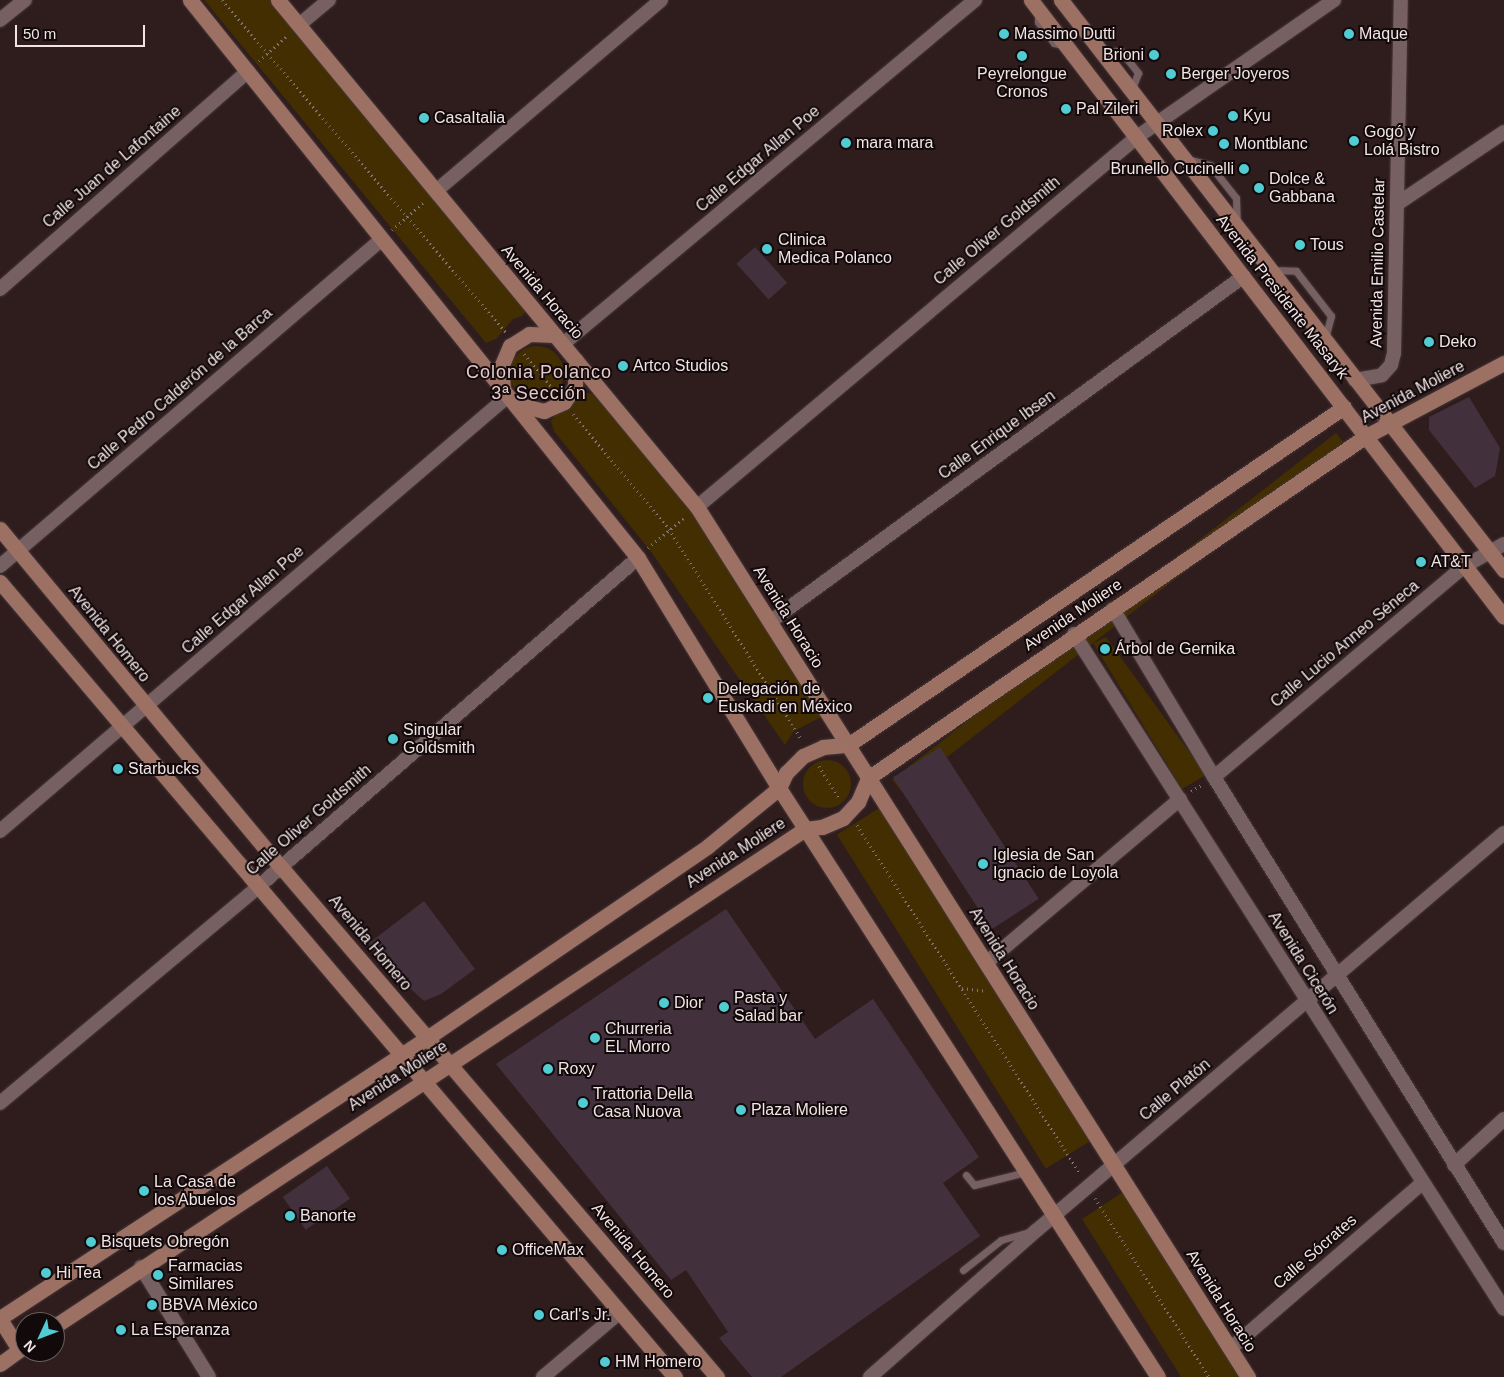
<!DOCTYPE html>
<meta charset="utf-8">
<style>
body{margin:0}
#map{position:relative;width:1504px;height:1377px;overflow:hidden;background:#2f1d1e;font-family:Arial,sans-serif}
div>[style]{position:absolute}
.green>*{inset:0;background:#422e00;transform-origin:0 0}
.round{border-radius:50%}
.building>*{inset:0;background:#42313c;transform-origin:0 0}
.path>*{height:3px;margin-top:-1.5px;transform-origin:0;background:repeating-linear-gradient(90deg,#847475 0 1px,transparent 0 5px)}
.roads{filter:drop-shadow(0 0 1px #473839) drop-shadow(0 0 1px #473839)}
.lane>*{height:7px;margin:-3.5px;padding:0 3.5px;transform-origin:3.5px;border-radius:3.5px;background:#776062}
.street>*{height:14px;margin:-7px;padding:0 7px;transform-origin:7px;border-radius:7px;background:#776062}
.secondary>*{height:15px;margin:-7.5px;padding:0 7.5px;transform-origin:7.5px;border-radius:7.5px;background:#9c7164}
.dots>*{width:14px;height:14px;translate:-50% -50%;box-sizing:border-box;border:2px solid #12090a;border-radius:50%}
span{translate:-50% -50%;white-space:nowrap;text-align:center;line-height:1.15;-webkit-text-stroke:4px #12090a;paint-order:stroke}
.poi-label{font-size:16px;color:#f2e4e5}
.left{translate:0 -50%;text-align:left}
.right{translate:-100% -50%;text-align:right}
.street-label{font-size:16px;color:#f2e4e5}
.neighbourhood-label{font-size:18px;color:#e5cbcd;letter-spacing:1px}
.north{position:absolute;left:15px;top:1312px;width:50px;height:50px;box-sizing:border-box;background:#12090a;border:1px solid #6c6162;border-radius:50%;rotate:227deg;font-size:14px;font-weight:700;line-height:20px;text-align:center;color:#f2e4e5}
.north::after{content:'';display:block;margin:auto;width:18px;height:22px;background:#51ccd3;clip-path:polygon(50% 0,100% 100%,50% 72%,0 100%)}
.scale{position:absolute;left:15px;top:25px;width:130px;height:22px;box-sizing:border-box;border:2px solid #f2e4e5;border-top:0;padding-left:6px;font-size:15px;line-height:18px;white-space:nowrap;color:#f2e4e5;-webkit-text-stroke:4px #12090a;paint-order:stroke}
</style>
<div id="map">
<div class="green">
<i style="clip-path:polygon(204px 0,274px 0,527px 310px,522px 316px,513px 319px,496px 339px,486px 343px)"></i>
<i class="round" style="left:510px;top:346px;width:54px;height:54px"></i>
<i style="clip-path:polygon(584px 392px,593px 394px,689px 505px,823px 716px,794px 731px,785px 745px,652px 553px,554px 431px,551px 421px,556px 414px)"></i>
<i style="left:1336px;top:433px;width:16px;height:563px;rotate:52deg"></i>
<i style="clip-path:polygon(1106px 637px,1206px 775px,1182px 789px,1093px 643px)"></i>
<i class="round" style="left:803px;top:760px;width:48px;height:48px"></i>
<i style="left:881px;top:807px;width:394px;height:52px;rotate:58deg"></i>
<i style="clip-path:polygon(1123px 1192px,1239px 1377px,1181px 1377px,1082px 1219px)"></i>
</div>
<div class="building">
<i style="left:755px;top:247px;width:48px;height:25px;rotate:48deg"></i>
<i style="clip-path:polygon(1469px 397px,1500px 448px,1495px 476px,1475px 488px,1429px 430px,1429px 417px)"></i>
<i style="left:940px;top:747px;width:181px;height:56px;rotate:57deg"></i>
<i style="clip-path:polygon(424px 901px,475px 969px,441px 994px,424px 1001px,387px 967px,368px 944px)"></i>
<i style="clip-path:polygon(726px 909px,815px 1039px,873px 999px,979px 1157px,943px 1183px,980px 1236px,781px 1377px,752px 1377px,719px 1338px,728px 1332px,686px 1270px,671px 1280px,496px 1064px)"></i>
<i style="left:327px;top:1166px;width:40px;height:54px;rotate:55deg"></i>
</div>
<div class="path">
<i style="left:222px;top:0;width:437px;rotate:49.5deg"></i>
<i style="left:259px;top:61px;width:38px;rotate:-42deg"></i>
<i style="left:392px;top:230px;width:44px;rotate:-41.3deg"></i>
<i style="left:524px;top:354px;width:47px;rotate:50.2deg"></i>
<i style="left:573px;top:414px;width:150px;rotate:50.1deg"></i>
<i style="left:669px;top:529px;width:249px;rotate:57.8deg"></i>
<i style="left:648px;top:548px;width:48px;rotate:-40deg"></i>
<i style="left:819px;top:766px;width:39px;rotate:58deg"></i>
<i style="left:1191px;top:791px;width:14px;rotate:-30deg"></i>
<i style="left:857px;top:825px;width:414px;rotate:57.4deg"></i>
<i style="left:962px;top:988px;width:23px;rotate:7deg"></i>
<i style="left:1095px;top:1198px;width:212px;rotate:57.5deg"></i>
</div>
<div class="roads">
<div class="lane">
<i style="left:1038px;top:12px;width:10px;rotate:90deg"></i>
<i style="left:1038px;top:22px;width:26px;rotate:53deg"></i>
<i style="left:1054px;top:43px;width:8px;rotate:14deg"></i>
<i style="left:1102px;top:52px;width:19px;rotate:-3deg"></i>
<i style="left:1121px;top:51px;width:28px;rotate:52deg"></i>
<i style="left:1138px;top:73px;width:17px;rotate:111deg"></i>
<i style="left:1187px;top:159px;width:24px;rotate:15deg"></i>
<i style="left:1210px;top:165px;width:42px;rotate:51.8deg"></i>
<i style="left:1236px;top:198px;width:25px;rotate:88deg"></i>
<i style="left:1272px;top:270px;width:24px;rotate:2deg"></i>
<i style="left:1296px;top:271px;width:57px;rotate:52.1deg"></i>
<i style="left:1331px;top:316px;width:23px;rotate:105deg"></i>
<i style="left:966px;top:1175px;width:13px;rotate:51deg"></i>
<i style="left:974px;top:1185px;width:54px;rotate:-14deg"></i>
<i style="left:963px;top:1270px;width:48px;rotate:-38.3deg"></i>
<i style="left:1001px;top:1240px;width:29px;rotate:-16deg"></i>
</div>
<div class="street">
<i style="left:0;top:20px;width:32px;rotate:-39deg"></i>
<i style="left:299px;top:25px;width:39px;rotate:-40deg"></i>
<i style="left:436px;top:191px;width:295px;rotate:-40.3deg"></i>
<i style="left:1397px;top:204px;width:129px;rotate:-33.9deg"></i>
<i style="left:0;top:289px;width:330px;rotate:-41.3deg"></i>
<i style="left:563px;top:344px;width:537px;rotate:-39.86deg"></i>
<i style="left:1355px;top:380px;width:27px;rotate:-10deg"></i>
<i style="left:1382px;top:375px;width:13px;rotate:-48deg"></i>
<i style="left:1391px;top:365px;width:12px;rotate:-76deg"></i>
<i style="left:1394px;top:353px;width:353px;rotate:-88.9deg"></i>
<i style="left:697px;top:507px;width:575px;rotate:-40.06deg"></i>
<i style="left:1137px;top:137px;width:240px;rotate:-34.8deg"></i>
<i style="left:0;top:566px;width:503px;rotate:-40.56deg"></i>
<i style="left:1113px;top:609px;width:196px;rotate:59deg"></i>
<i style="left:1214px;top:777px;width:549px;rotate:58.11deg"></i>
<i style="left:771px;top:621px;width:585px;rotate:-36.11deg"></i>
<i style="left:1074px;top:634px;width:800px;rotate:57.5deg"></i>
<i style="left:1214px;top:777px;width:328px;rotate:-40.1deg"></i>
<i style="left:1465px;top:566px;width:45px;rotate:-29.4deg"></i>
<i style="left:0;top:831px;width:669px;rotate:-40.57deg"></i>
<i style="left:986px;top:963px;width:254px;rotate:-40.2deg"></i>
<i style="left:0;top:1103px;width:336px;rotate:-39.9deg"></i>
<i style="left:258px;top:887px;width:503px;rotate:-40.89deg"></i>
<i style="left:1454px;top:1165px;width:68px;rotate:-42.6deg"></i>
<i style="left:141px;top:1267px;width:129px;rotate:58.3deg"></i>
<i style="left:1230px;top:1349px;width:254px;rotate:-40.8deg"></i>
<i style="left:543px;top:1377px;width:101px;rotate:-40.2deg"></i>
<i style="left:870px;top:1377px;width:222px;rotate:-41.4deg"></i>
<i style="left:1037px;top:1230px;width:613px;rotate:-40.37deg"></i>
</div>
<div class="secondary">
<i style="left:190px;top:0;width:716px;rotate:51.24deg"></i>
<i style="left:638px;top:558px;width:270px;rotate:58.5deg"></i>
<i style="left:779px;top:788px;width:700px;rotate:57.24deg"></i>
<i style="left:278px;top:0;width:658px;rotate:50.43deg"></i>
<i style="left:697px;top:507px;width:1030px;rotate:57.65deg"></i>
<i style="left:1031px;top:0;width:777px;rotate:52.53deg"></i>
<i style="left:1061px;top:0;width:722px;rotate:52.15deg"></i>
<i style="left:503px;top:388px;width:21px;rotate:-95deg"></i>
<i style="left:501px;top:367px;width:23px;rotate:-67deg"></i>
<i style="left:510px;top:346px;width:22px;rotate:-32deg"></i>
<i style="left:529px;top:334px;width:26px;rotate:2deg"></i>
<i style="left:516px;top:404px;width:29px;rotate:14deg"></i>
<i style="left:544px;top:411px;width:22px;rotate:-24deg"></i>
<i style="left:564px;top:402px;width:19px;rotate:-55deg"></i>
<i style="left:575px;top:386px;width:26px;rotate:-88deg"></i>
<i style="left:0;top:529px;width:440px;rotate:50.3deg"></i>
<i style="left:281px;top:867px;width:671px;rotate:49.47deg"></i>
<i style="left:0;top:582px;width:1043px;rotate:49.67deg"></i>
<i style="left:0;top:1318px;width:511px;rotate:-33.25deg"></i>
<i style="left:427px;top:1038px;width:340px;rotate:-34.3deg"></i>
<i style="left:708px;top:846px;width:92px;rotate:-39.2deg"></i>
<i style="left:779px;top:788px;width:17px;rotate:-65deg"></i>
<i style="left:786px;top:773px;width:24px;rotate:-45deg"></i>
<i style="left:803px;top:756px;width:22px;rotate:-24deg"></i>
<i style="left:823px;top:747px;width:25px;rotate:-5deg"></i>
<i style="left:848px;top:745px;width:600px;rotate:-34.27deg"></i>
<i style="left:0;top:1319px;width:36px;rotate:58deg"></i>
<i style="left:55px;top:1326px;width:900px;rotate:-33.53deg"></i>
<i style="left:805px;top:829px;width:17px;rotate:-7deg"></i>
<i style="left:822px;top:827px;width:23px;rotate:-23deg"></i>
<i style="left:843px;top:818px;width:22px;rotate:-47deg"></i>
<i style="left:858px;top:802px;width:26px;rotate:-67deg"></i>
<i style="left:868px;top:778px;width:604px;rotate:-34.48deg"></i>
<i style="left:1366px;top:436px;width:156px;rotate:-27.9deg"></i>
<i style="left:0;top:1364px;width:31px;rotate:-36deg"></i>
</div>
</div>
<div class="dots">
<i style="left:1004px;top:34px;background:#51ccd3"></i>
<i style="left:1349px;top:34px;background:#51ccd3"></i>
<i style="left:1154px;top:55px;background:#51ccd3"></i>
<i style="left:1022px;top:56px;background:#51ccd3"></i>
<i style="left:1171px;top:74px;background:#51ccd3"></i>
<i style="left:1066px;top:109px;background:#51ccd3"></i>
<i style="left:1233px;top:116px;background:#51ccd3"></i>
<i style="left:424px;top:118px;background:#51ccd3"></i>
<i style="left:1213px;top:131px;background:#51ccd3"></i>
<i style="left:1354px;top:141px;background:#51ccd3"></i>
<i style="left:846px;top:143px;background:#51ccd3"></i>
<i style="left:1224px;top:144px;background:#51ccd3"></i>
<i style="left:1244px;top:169px;background:#51ccd3"></i>
<i style="left:1259px;top:188px;background:#51ccd3"></i>
<i style="left:1300px;top:245px;background:#51ccd3"></i>
<i style="left:767px;top:249px;background:#51ccd3"></i>
<i style="left:1429px;top:342px;background:#51ccd3"></i>
<i style="left:623px;top:366px;background:#51ccd3"></i>
<i style="left:1421px;top:562px;background:#51ccd3"></i>
<i style="left:1105px;top:649px;background:#51ccd3"></i>
<i style="left:708px;top:698px;background:#51ccd3"></i>
<i style="left:393px;top:739px;background:#51ccd3"></i>
<i style="left:118px;top:769px;background:#51ccd3"></i>
<i style="left:983px;top:864px;background:#51ccd3"></i>
<i style="left:664px;top:1003px;background:#51ccd3"></i>
<i style="left:724px;top:1007px;background:#51ccd3"></i>
<i style="left:595px;top:1038px;background:#51ccd3"></i>
<i style="left:548px;top:1069px;background:#51ccd3"></i>
<i style="left:583px;top:1103px;background:#51ccd3"></i>
<i style="left:741px;top:1110px;background:#51ccd3"></i>
<i style="left:144px;top:1191px;background:#51ccd3"></i>
<i style="left:290px;top:1216px;background:#51ccd3"></i>
<i style="left:91px;top:1242px;background:#51ccd3"></i>
<i style="left:502px;top:1250px;background:#51ccd3"></i>
<i style="left:46px;top:1273px;background:#51ccd3"></i>
<i style="left:158px;top:1275px;background:#51ccd3"></i>
<i style="left:152px;top:1305px;background:#51ccd3"></i>
<i style="left:539px;top:1315px;background:#51ccd3"></i>
<i style="left:121px;top:1330px;background:#51ccd3"></i>
<i style="left:605px;top:1362px;background:#51ccd3"></i>
</div>
<div class="poi-label">
<span class="left" style="left:1014px;top:34px">Massimo Dutti</span>
<span class="left" style="left:1359px;top:34px">Maque</span>
<span class="right" style="left:1144px;top:55px">Brioni</span>
<span style="left:1022px;top:83px">Peyrelongue<br>Cronos</span>
<span class="left" style="left:1181px;top:74px">Berger Joyeros</span>
<span class="left" style="left:1076px;top:109px">Pal Zileri</span>
<span class="left" style="left:1243px;top:116px">Kyu</span>
<span class="left" style="left:434px;top:118px">CasaItalia</span>
<span class="right" style="left:1203px;top:131px">Rolex</span>
<span class="left" style="left:1364px;top:141px">Gogó y<br>Lolá Bistro</span>
<span class="left" style="left:856px;top:143px">mara mara</span>
<span class="left" style="left:1234px;top:144px">Montblanc</span>
<span class="right" style="left:1234px;top:169px">Brunello Cucinelli</span>
<span class="left" style="left:1269px;top:188px">Dolce &amp;<br>Gabbana</span>
<span class="left" style="left:778px;top:249px">Clinica<br>Medica Polanco</span>
<span class="left" style="left:1310px;top:245px">Tous</span>
<span class="left" style="left:1439px;top:342px">Deko</span>
<span class="left" style="left:633px;top:366px">Artco Studios</span>
<span class="left" style="left:1431px;top:562px">AT&amp;T</span>
<span class="left" style="left:1115px;top:649px">Árbol de Gernika</span>
<span class="left" style="left:718px;top:698px">Delegación de<br>Euskadi en México</span>
<span class="left" style="left:403px;top:739px">Singular<br>Goldsmith</span>
<span class="left" style="left:128px;top:769px">Starbucks</span>
<span class="left" style="left:993px;top:864px">Iglesia de San<br>Ignacio de Loyola</span>
<span class="left" style="left:734px;top:1007px">Pasta y<br>Salad bar</span>
<span class="left" style="left:674px;top:1003px">Dior</span>
<span class="left" style="left:605px;top:1038px">Churreria<br>EL Morro</span>
<span class="left" style="left:558px;top:1069px">Roxy</span>
<span class="left" style="left:593px;top:1103px">Trattoria Della<br>Casa Nuova</span>
<span class="left" style="left:751px;top:1110px">Plaza Moliere</span>
<span class="left" style="left:154px;top:1191px">La Casa de<br>los Abuelos</span>
<span class="left" style="left:300px;top:1216px">Banorte</span>
<span class="left" style="left:101px;top:1242px">Bisquets Obregón</span>
<span class="left" style="left:512px;top:1250px">OfficeMax</span>
<span class="left" style="left:168px;top:1275px">Farmacias<br>Similares</span>
<span class="left" style="left:56px;top:1273px">Hi Tea</span>
<span class="left" style="left:162px;top:1305px">BBVA México</span>
<span class="left" style="left:549px;top:1315px">Carl's Jr.</span>
<span class="left" style="left:131px;top:1330px">La Esperanza</span>
<span class="left" style="left:615px;top:1362px">HM Homero</span>
</div>
<div class="street-label">
<span style="left:758px;top:159px;rotate:-40deg">Calle Edgar Allan Poe</span>
<span style="left:112px;top:167px;rotate:-41deg">Calle Juan de Lafontaine</span>
<span style="left:997px;top:231px;rotate:-40deg">Calle Oliver Goldsmith</span>
<span style="left:1378px;top:263px;rotate:-89deg">Avenida Emilio Castelar</span>
<span style="left:542px;top:292px;rotate:50deg">Avenida Horacio</span>
<span style="left:1282px;top:297px;rotate:52deg">Avenida Presidente Masaryk</span>
<span style="left:180px;top:389px;rotate:-41deg">Calle Pedro Calderón de la Barca</span>
<span style="left:1413px;top:392px;rotate:-28deg">Avenida Moliere</span>
<span style="left:997px;top:435px;rotate:-36deg">Calle Enrique Ibsen</span>
<span style="left:243px;top:600px;rotate:-41deg">Calle Edgar Allan Poe</span>
<span style="left:1073px;top:615px;rotate:-34deg">Avenida Moliere</span>
<span style="left:788px;top:617px;rotate:58deg">Avenida Horacio</span>
<span style="left:109px;top:634px;rotate:51deg">Avenida Homero</span>
<span style="left:1345px;top:644px;rotate:-40deg">Calle Lucio Anneo Séneca</span>
<span style="left:309px;top:820px;rotate:-41deg">Calle Oliver Goldsmith</span>
<span style="left:736px;top:853px;rotate:-33deg">Avenida Moliere</span>
<span style="left:370px;top:943px;rotate:50deg">Avenida Homero</span>
<span style="left:1004px;top:959px;rotate:58deg">Avenida Horacio</span>
<span style="left:1303px;top:963px;rotate:58deg">Avenida Cicerón</span>
<span style="left:398px;top:1076px;rotate:-33deg">Avenida Moliere</span>
<span style="left:1175px;top:1090px;rotate:-40deg">Calle Platón</span>
<span style="left:633px;top:1251px;rotate:50deg">Avenida Homero</span>
<span style="left:1315px;top:1252px;rotate:-41deg">Calle Sócrates</span>
<span style="left:1221px;top:1301px;rotate:58deg">Avenida Horacio</span>
</div>
<div class="neighbourhood-label">
<span style="left:539px;top:383px">Colonia Polanco<br>3ª Sección</span>
</div>
<div class="north">N</div>
<div class="scale">50 m</div>
</div>
